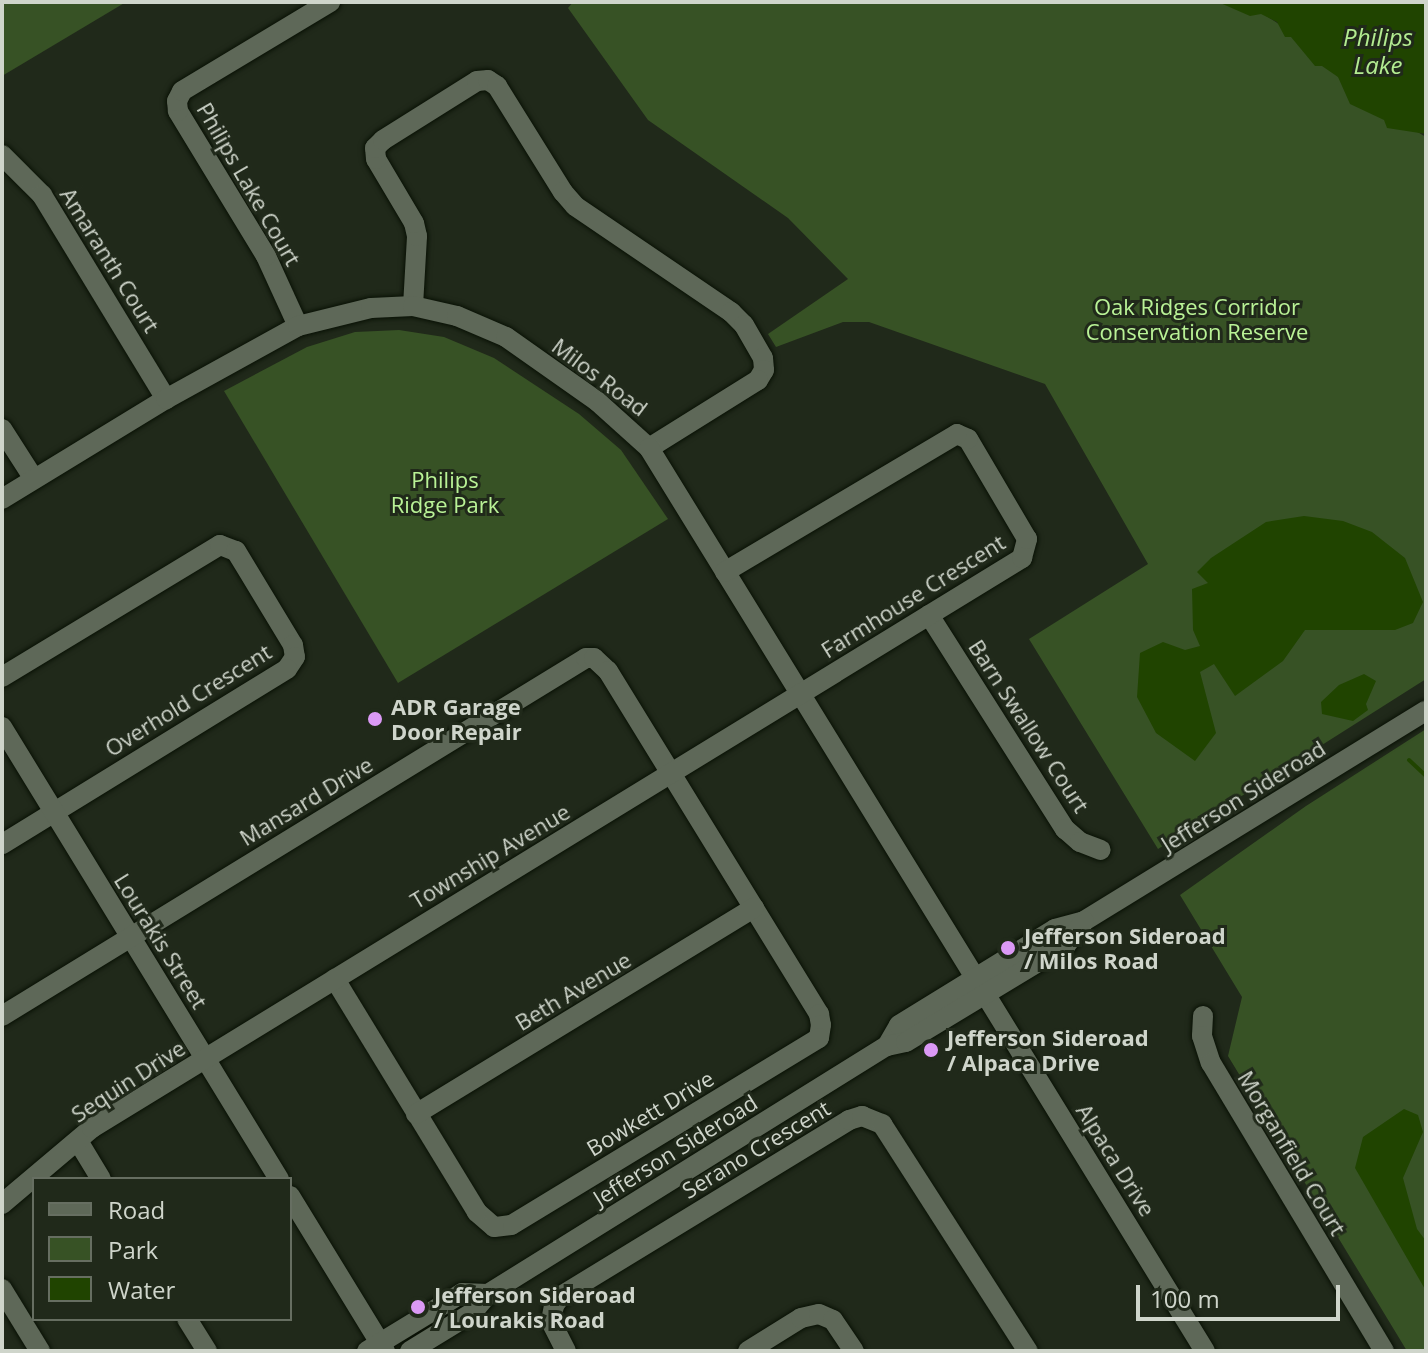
<!DOCTYPE html>
<style>
body{margin:0}
#map{position:relative;width:1428px;height:1353px;overflow:hidden;background:#20291a;font-family:"Open Sans",sans-serif}
div>[style]{position:absolute}
.green>*{inset:0;background:#375225}
.water>*{inset:0;background:#204400}
.stream>*{height:4px;margin:-2px;padding:0 2px;transform-origin:2px;border-radius:2px;background:#204400}
.roads{filter:drop-shadow(0 0 2px #091105) drop-shadow(0 0 2px #091105)}
.minor>*{height:20px;margin:-10px;padding:0 10px;transform-origin:10px;border-radius:10px;background:#5e6858}
.dots>*{width:22px;height:22px;translate:-50% -50%;box-sizing:border-box;border:4px solid #20291a;border-radius:50%}
span{translate:-50% -50%;white-space:nowrap;text-align:center;line-height:1.15;-webkit-text-stroke:6px #20291a;paint-order:stroke}
.street-label{font-size:22px;color:#cfd5cb}
.park-label{font-size:22px;color:#b9f296}
.poi-label{font-size:22px;color:#cfd5cb;font-weight:700}
.left{translate:0 -50%;text-align:left}
.water-label{font-size:24px;color:#b3ec91;font-style:italic}
.frame{position:absolute;inset:0;border:4px solid #cfd5cb;pointer-events:none}
.legend{position:absolute;left:32px;top:1177px;width:260px;height:144px;box-sizing:border-box;background:#20291a;border:2px solid #666e61;margin:0;padding:10px 14px;list-style:none;font-size:24px;color:#cfd5cb}
.legend li{display:flex;align-items:center;gap:16px;height:40px}
.legend b{width:40px;border:2px solid #666e61}
.scale{position:absolute;left:1136px;top:1285px;width:204px;height:36px;box-sizing:border-box;border:4px solid #cfd5cb;border-top:0;padding-left:10px;font-size:24px;line-height:28px;white-space:nowrap;color:#cfd5cb;-webkit-text-stroke:6px #20291a;paint-order:stroke}
</style>
<div id="map">
<div class="green">
<i style="clip-path:polygon(2px 2px,126px 2px,2px 76px)"></i>
<i style="clip-path:polygon(573px 2px,1245px 2px,1300px 38px,1359px 98px,1426px 137px,1426px 679px,1158px 849px,1029px 639px,1148px 564px,1045px 384px,869px 322px,843px 322px,776px 347px,768px 334px,848px 279px,788px 218px,648px 120px,568px 8px)"></i>
<i style="clip-path:polygon(399px 330px,444px 337px,494px 358px,579px 414px,621px 450px,668px 519px,398px 683px,224px 391px,307px 347px,355px 332px)"></i>
<i style="clip-path:polygon(1426px 729px,1426px 1351px,1407px 1351px,1228px 1056px,1242px 997px,1180px 895px,1306px 806px)"></i>
</div>
<div class="water">
<i style="clip-path:polygon(1218px 2px,1426px 2px,1426px 134px,1387px 128px,1384px 120px,1350px 104px,1338px 77px,1322px 66px,1315px 66px,1291px 37px,1285px 37px,1277px 22px,1261px 14px,1250px 16px)"></i>
<i style="clip-path:polygon(1304px 516px,1343px 521px,1372px 532px,1405px 558px,1423px 602px,1413px 623px,1395px 630px,1305px 630px,1283px 661px,1235px 696px,1214px 664px,1200px 672px,1216px 733px,1195px 761px,1156px 733px,1137px 697px,1140px 653px,1163px 642px,1185px 650px,1200px 646px,1193px 630px,1192px 589px,1208px 583px,1197px 572px,1211px 558px,1266px 522px)"></i>
<i style="clip-path:polygon(1364px 674px,1376px 681px,1366px 704px,1368px 710px,1353px 721px,1322px 714px,1321px 702px,1339px 685px)"></i>
<i style="clip-path:polygon(1404px 1109px,1418px 1115px,1423px 1132px,1403px 1178px,1417px 1229px,1426px 1241px,1426px 1291px,1355px 1168px,1363px 1137px)"></i>
</div>
<div class="stream">
<i style="left:1409px;top:760px;width:23px;rotate:43deg"></i>
</div>
<div class="roads">
<div class="minor">
<i style="left:2px;top:155px;width:57px;rotate:45deg"></i>
<i style="left:42px;top:195px;width:239px;rotate:58.7deg"></i>
<i style="left:413px;top:306px;width:70px;rotate:-86.7deg"></i>
<i style="left:417px;top:236px;width:13px;rotate:-103deg"></i>
<i style="left:414px;top:223px;width:74px;rotate:-120.7deg"></i>
<i style="left:376px;top:159px;width:11px;rotate:-95deg"></i>
<i style="left:375px;top:148px;width:11px;rotate:-45deg"></i>
<i style="left:383px;top:140px;width:111px;rotate:-32.1deg"></i>
<i style="left:477px;top:81px;width:11px;rotate:-5deg"></i>
<i style="left:488px;top:80px;width:11px;rotate:34deg"></i>
<i style="left:497px;top:86px;width:125px;rotate:58.1deg"></i>
<i style="left:563px;top:192px;width:18px;rotate:49deg"></i>
<i style="left:575px;top:206px;width:189px;rotate:34.2deg"></i>
<i style="left:731px;top:312px;width:18px;rotate:45deg"></i>
<i style="left:744px;top:325px;width:38px;rotate:60deg"></i>
<i style="left:763px;top:358px;width:12px;rotate:85deg"></i>
<i style="left:764px;top:370px;width:12px;rotate:121deg"></i>
<i style="left:758px;top:380px;width:128px;rotate:148deg"></i>
<i style="left:298px;top:326px;width:77px;rotate:-114.6deg"></i>
<i style="left:266px;top:256px;width:170px;rotate:-121.3deg"></i>
<i style="left:178px;top:111px;width:10px;rotate:-96deg"></i>
<i style="left:177px;top:101px;width:11px;rotate:-63deg"></i>
<i style="left:182px;top:91px;width:173px;rotate:-31deg"></i>
<i style="left:2px;top:429px;width:59px;rotate:57.4deg"></i>
<i style="left:2px;top:499px;width:192px;rotate:-31.4deg"></i>
<i style="left:166px;top:399px;width:151px;rotate:-28.9deg"></i>
<i style="left:298px;top:326px;width:75px;rotate:-13.9deg"></i>
<i style="left:371px;top:308px;width:42px;rotate:-2.7deg"></i>
<i style="left:413px;top:306px;width:45px;rotate:12.8deg"></i>
<i style="left:457px;top:316px;width:53px;rotate:23.2deg"></i>
<i style="left:506px;top:337px;width:113px;rotate:35.2deg"></i>
<i style="left:598px;top:402px;width:69px;rotate:42deg"></i>
<i style="left:649px;top:448px;width:1060px;rotate:58.38deg"></i>
<i style="left:929px;top:615px;width:254px;rotate:57.6deg"></i>
<i style="left:1065px;top:829px;width:20px;rotate:41deg"></i>
<i style="left:1080px;top:842px;width:22px;rotate:21deg"></i>
<i style="left:2px;top:677px;width:255px;rotate:-31.2deg"></i>
<i style="left:220px;top:545px;width:17px;rotate:21deg"></i>
<i style="left:236px;top:551px;width:110px;rotate:58.8deg"></i>
<i style="left:293px;top:645px;width:12px;rotate:81deg"></i>
<i style="left:295px;top:657px;width:14px;rotate:124deg"></i>
<i style="left:287px;top:669px;width:334px;rotate:148.4deg"></i>
<i style="left:2px;top:727px;width:530px;rotate:58.5deg"></i>
<i style="left:2px;top:1016px;width:685px;rotate:-31.51deg"></i>
<i style="left:586px;top:658px;width:8px"></i>
<i style="left:594px;top:658px;width:19px;rotate:43deg"></i>
<i style="left:608px;top:671px;width:403px;rotate:58.4deg"></i>
<i style="left:819px;top:1014px;width:11px;rotate:80deg"></i>
<i style="left:821px;top:1025px;width:13px;rotate:99deg"></i>
<i style="left:819px;top:1038px;width:360px;rotate:148.7deg"></i>
<i style="left:511px;top:1225px;width:17px;rotate:173deg"></i>
<i style="left:494px;top:1227px;width:23px;rotate:-139deg"></i>
<i style="left:477px;top:1212px;width:273px;rotate:-121.4deg"></i>
<i style="left:1203px;top:1016px;width:20px;rotate:93deg"></i>
<i style="left:1202px;top:1036px;width:28px;rotate:72deg"></i>
<i style="left:1211px;top:1063px;width:336px;rotate:59deg"></i>
<i style="left:887px;top:1046px;width:24px;rotate:-60deg"></i>
<i style="left:899px;top:1025px;width:183px;rotate:-31.6deg"></i>
<i style="left:1055px;top:929px;width:30px;rotate:-15deg"></i>
<i style="left:1084px;top:921px;width:401px;rotate:-31.6deg"></i>
<i style="left:416px;top:1114px;width:396px;rotate:-31.4deg"></i>
<i style="left:78px;top:1141px;width:44px;rotate:58.8deg"></i>
<i style="left:290px;top:1196px;width:182px;rotate:58.5deg"></i>
<i style="left:2px;top:1204px;width:118px;rotate:-40.2deg"></i>
<i style="left:92px;top:1128px;width:1091px;rotate:-31.5deg"></i>
<i style="left:1022px;top:558px;width:20px;rotate:-75deg"></i>
<i style="left:1027px;top:539px;width:116px;rotate:-120.5deg"></i>
<i style="left:968px;top:439px;width:12px;rotate:-156deg"></i>
<i style="left:957px;top:434px;width:270px;rotate:149.3deg"></i>
<i style="left:2px;top:1289px;width:73px;rotate:58.5deg"></i>
<i style="left:187px;top:1319px;width:38px;rotate:58deg"></i>
<i style="left:367px;top:1351px;width:111px;rotate:-31.4deg"></i>
<i style="left:462px;top:1293px;width:26px;rotate:2deg"></i>
<i style="left:410px;top:1351px;width:73px;rotate:-31.5deg"></i>
<i style="left:472px;top:1313px;width:25px;rotate:-50deg"></i>
<i style="left:488px;top:1294px;width:470px;rotate:-31.9deg"></i>
<i style="left:887px;top:1046px;width:19px;rotate:-12deg"></i>
<i style="left:906px;top:1042px;width:187px;rotate:-31.2deg"></i>
<i style="left:1066px;top:945px;width:30px;rotate:-53deg"></i>
<i style="left:566px;top:1351px;width:34px;rotate:-117deg"></i>
<i style="left:551px;top:1321px;width:16px;rotate:-79deg"></i>
<i style="left:554px;top:1305px;width:11px;rotate:-52deg"></i>
<i style="left:561px;top:1296px;width:338px;rotate:-31.4deg"></i>
<i style="left:849px;top:1120px;width:14px;rotate:-17deg"></i>
<i style="left:862px;top:1116px;width:22px;rotate:22deg"></i>
<i style="left:882px;top:1124px;width:270px;rotate:57.3deg"></i>
<i style="left:748px;top:1351px;width:62px;rotate:-31.9deg"></i>
<i style="left:801px;top:1318px;width:18px;rotate:-13deg"></i>
<i style="left:819px;top:1314px;width:15px;rotate:23deg"></i>
<i style="left:833px;top:1320px;width:37px;rotate:56deg"></i>
</div>
</div>
<div class="dots">
<i style="left:375px;top:719px;background:#db99f5"></i>
<i style="left:1008px;top:948px;background:#db99f5"></i>
<i style="left:931px;top:1050px;background:#db99f5"></i>
<i style="left:418px;top:1307px;background:#db99f5"></i>
</div>
<div class="street-label">
<span style="left:249px;top:184px;rotate:60deg">Philips Lake Court</span>
<span style="left:110px;top:260px;rotate:58deg">Amaranth Court</span>
<span style="left:600px;top:377px;rotate:37deg">Milos Road</span>
<span style="left:913px;top:596px;rotate:-32deg">Farmhouse Crescent</span>
<span style="left:188px;top:700px;rotate:-32deg">Overhold Crescent</span>
<span style="left:1029px;top:726px;rotate:57deg">Barn Swallow Court</span>
<span style="left:1243px;top:796px;rotate:-32deg">Jefferson Sideroad</span>
<span style="left:306px;top:801px;rotate:-31deg">Mansard Drive</span>
<span style="left:490px;top:856px;rotate:-31deg">Township Avenue</span>
<span style="left:161px;top:941px;rotate:58deg">Lourakis Street</span>
<span style="left:573px;top:991px;rotate:-31deg">Beth Avenue</span>
<span style="left:128px;top:1081px;rotate:-33deg">Sequin Drive</span>
<span style="left:650px;top:1113px;rotate:-31deg">Bowkett Drive</span>
<span style="left:756px;top:1149px;rotate:-31deg">Serano Crescent</span>
<span style="left:675px;top:1150px;rotate:-32deg">Jefferson Sideroad</span>
<span style="left:1292px;top:1153px;rotate:59deg">Morganfield Court</span>
<span style="left:1116px;top:1160px;rotate:58deg">Alpaca Drive</span>
</div>
<div class="park-label">
<span style="left:1197px;top:319px">Oak Ridges Corridor<br>Conservation Reserve</span>
<span style="left:445px;top:492px">Philips<br>Ridge Park</span>
</div>
<div class="poi-label">
<span class="left" style="left:391px;top:719px">ADR Garage<br>Door Repair</span>
<span class="left" style="left:1024px;top:948px">Jefferson Sideroad<br>/ Milos Road</span>
<span class="left" style="left:947px;top:1050px">Jefferson Sideroad<br>/ Alpaca Drive</span>
<span class="left" style="left:434px;top:1307px">Jefferson Sideroad<br>/ Lourakis Road</span>
</div>
<div class="water-label">
<span style="left:1378px;top:51px">Philips<br>Lake</span>
</div>
<div class="frame"></div>
<ul class="legend">
<li><b style="height:10px;background:#5e6858"></b>Road</li>
<li><b style="height:22px;background:#375225"></b>Park</li>
<li><b style="height:22px;background:#204400"></b>Water</li>
</ul>
<div class="scale">100 m</div>
</div>
